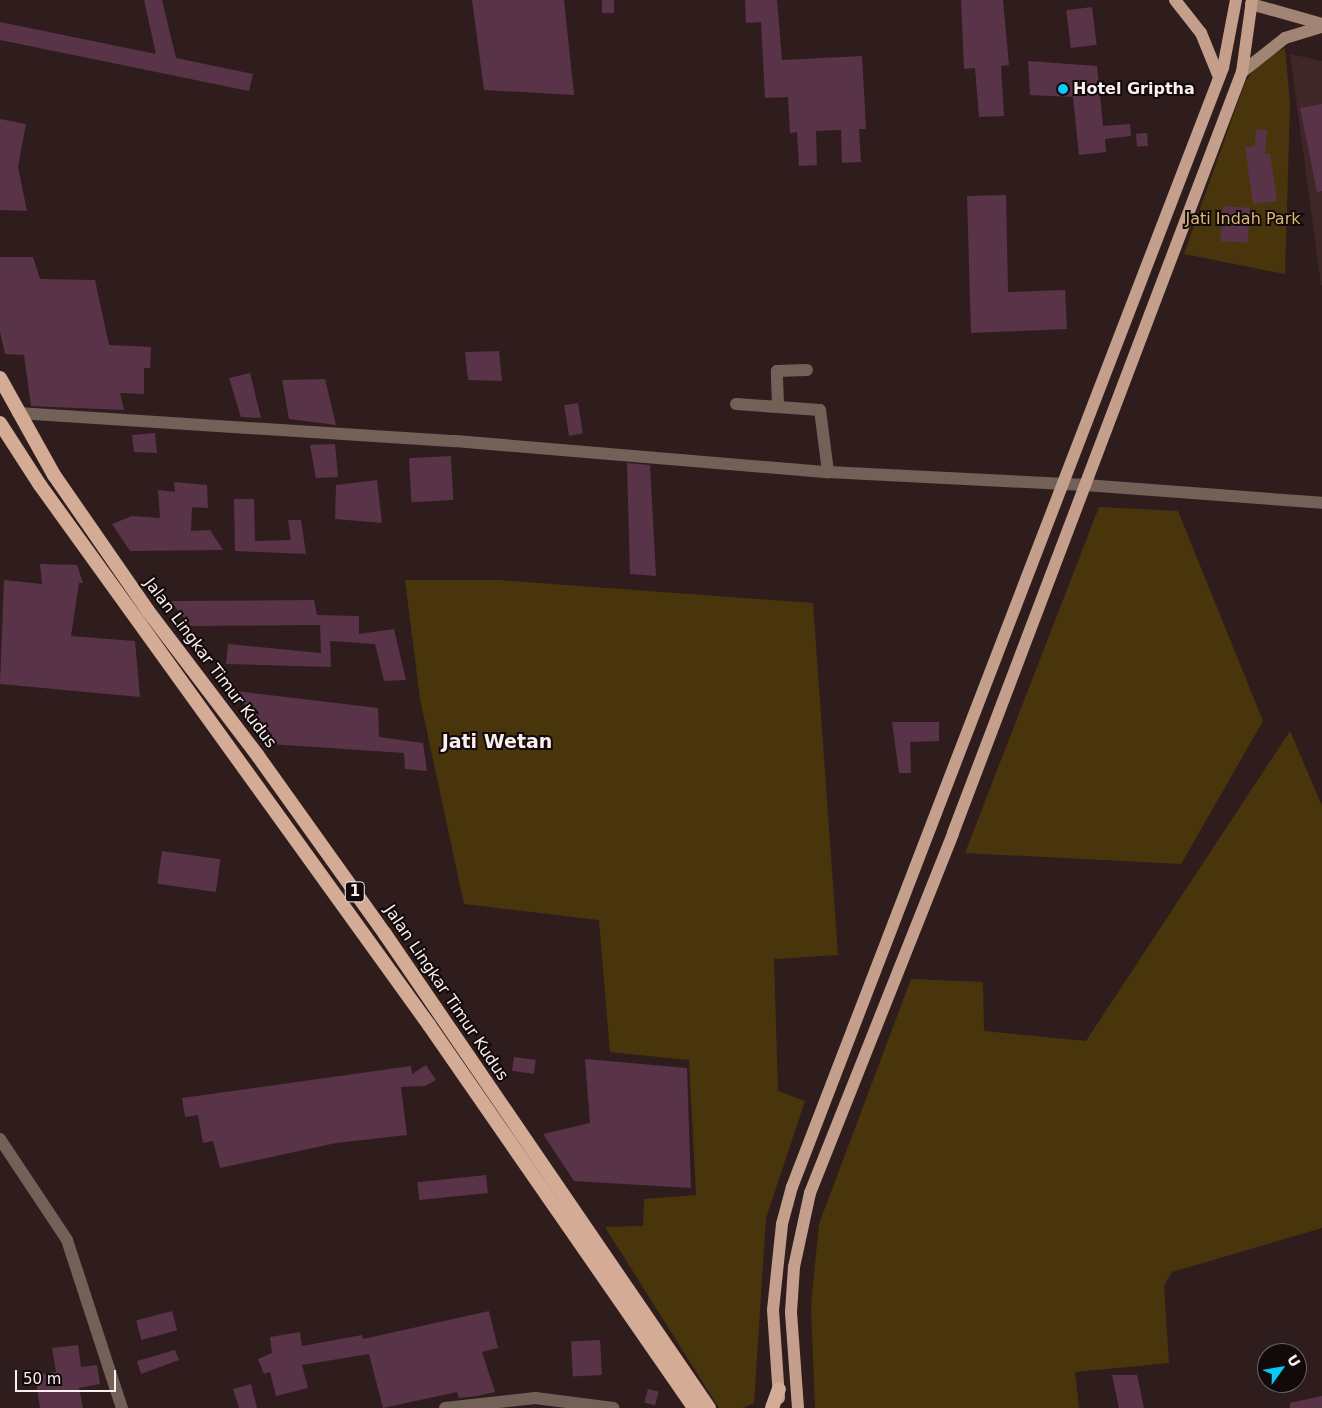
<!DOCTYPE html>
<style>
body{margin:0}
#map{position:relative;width:1322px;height:1408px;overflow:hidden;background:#2f1d1d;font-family:"DejaVu Sans",sans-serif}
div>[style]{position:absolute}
.built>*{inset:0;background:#3f2627}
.green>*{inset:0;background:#49350c}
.building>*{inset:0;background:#593348;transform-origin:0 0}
.minor>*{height:12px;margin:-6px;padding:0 6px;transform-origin:6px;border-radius:6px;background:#736157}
.secondary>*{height:12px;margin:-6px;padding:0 6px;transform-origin:6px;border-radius:6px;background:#a18474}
.primary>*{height:12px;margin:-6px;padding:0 6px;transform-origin:6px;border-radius:6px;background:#c49f8b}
.trunk>*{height:14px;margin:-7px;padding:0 7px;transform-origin:7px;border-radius:7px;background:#d4ab95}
.dots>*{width:14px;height:14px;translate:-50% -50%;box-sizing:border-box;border:2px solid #120a0a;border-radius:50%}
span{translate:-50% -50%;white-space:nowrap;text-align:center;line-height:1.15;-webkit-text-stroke:4px #120a0a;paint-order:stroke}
.shield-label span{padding:1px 4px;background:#120a0a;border:1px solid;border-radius:4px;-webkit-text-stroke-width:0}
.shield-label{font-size:15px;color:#fbeeee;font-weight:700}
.poi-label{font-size:16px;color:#fbeeee;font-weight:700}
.left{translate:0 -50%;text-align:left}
.park-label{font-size:16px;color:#ddb878}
.street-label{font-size:16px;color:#fbeeee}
.quarter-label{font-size:19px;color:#fbeeee;font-weight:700}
.north{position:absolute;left:1257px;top:1343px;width:50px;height:50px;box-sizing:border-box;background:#120a0a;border:1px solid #6f6565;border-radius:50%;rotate:58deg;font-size:14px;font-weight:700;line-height:20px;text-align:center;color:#fbeeee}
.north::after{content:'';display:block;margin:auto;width:18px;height:22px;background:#04cbf9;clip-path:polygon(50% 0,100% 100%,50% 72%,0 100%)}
.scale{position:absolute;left:15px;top:1370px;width:101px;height:22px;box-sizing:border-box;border:2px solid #fbeeee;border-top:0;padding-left:6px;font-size:15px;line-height:18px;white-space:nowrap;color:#fbeeee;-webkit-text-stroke:4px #120a0a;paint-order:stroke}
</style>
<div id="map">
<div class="built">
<i style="clip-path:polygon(1290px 54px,1322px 61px,1322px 285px,1321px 285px)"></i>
</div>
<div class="green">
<i style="clip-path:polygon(1285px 48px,1290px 104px,1285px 274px,1184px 254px,1245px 82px,1263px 57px)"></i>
<i style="clip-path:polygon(1099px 507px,1178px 511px,1263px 721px,1181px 864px,965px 853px)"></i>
<i style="clip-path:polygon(405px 580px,498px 580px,813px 603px,838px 955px,774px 959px,778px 1091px,805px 1101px,766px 1218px,754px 1403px,743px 1408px,719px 1408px,605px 1227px,643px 1226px,644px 1199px,696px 1195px,689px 1060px,610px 1052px,599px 920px,464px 904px,420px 699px)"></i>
<i style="clip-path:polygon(1290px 731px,1322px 806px,1322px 1228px,1172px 1272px,1164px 1286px,1169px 1363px,1075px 1372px,1079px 1408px,815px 1408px,811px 1305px,819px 1224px,911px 979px,983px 982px,984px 1031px,1086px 1041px)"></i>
</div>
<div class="building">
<i style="clip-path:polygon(144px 0,162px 0,176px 58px,253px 74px,249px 91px,0 40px,0 22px,156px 54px)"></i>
<i style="clip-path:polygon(472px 0,564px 0,574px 95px,484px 90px)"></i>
<i style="left:602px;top:0;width:12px;height:13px"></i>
<i style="clip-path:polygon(745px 0,777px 0,782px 60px,862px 56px,866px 129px,859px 129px,861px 162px,842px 163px,841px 130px,816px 131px,817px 165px,799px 166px,797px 132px,790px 133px,788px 97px,765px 98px,761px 22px,746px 23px)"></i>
<i style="clip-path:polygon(961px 0,1003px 0,1009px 65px,1001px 66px,1004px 116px,979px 117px,975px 68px,964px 69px)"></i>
<i style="left:1092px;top:7px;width:38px;height:26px;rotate:83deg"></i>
<i style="clip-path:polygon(1028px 61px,1097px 66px,1103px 126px,1130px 124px,1131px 136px,1105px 139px,1106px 152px,1079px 155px,1073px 97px,1030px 95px)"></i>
<i style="clip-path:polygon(1322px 104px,1322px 191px,1317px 192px,1300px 108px)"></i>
<i style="clip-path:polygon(0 119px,26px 124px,18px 167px,27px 211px,0 210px)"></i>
<i style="clip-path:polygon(1256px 129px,1267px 130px,1265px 154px,1270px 153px,1277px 201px,1253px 204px,1245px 147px,1255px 146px)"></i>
<i style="left:1147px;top:133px;width:13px;height:11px;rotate:86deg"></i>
<i style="clip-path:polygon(1006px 195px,1008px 292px,1065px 290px,1067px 329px,971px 333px,967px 196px)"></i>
<i style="left:1223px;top:206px;width:27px;height:35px;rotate:4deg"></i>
<i style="clip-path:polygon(0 257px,33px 257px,40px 279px,95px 280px,109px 345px,151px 347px,150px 368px,144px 368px,144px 394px,120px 393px,124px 410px,31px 406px,24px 355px,5px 354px,0 332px)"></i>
<i style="clip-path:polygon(499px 351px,502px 381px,468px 380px,465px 352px)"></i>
<i style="clip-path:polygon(250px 373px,261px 418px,241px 417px,229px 378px)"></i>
<i style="clip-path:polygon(325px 379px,336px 425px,289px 419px,282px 380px)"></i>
<i style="left:578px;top:403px;width:31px;height:14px;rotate:81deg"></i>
<i style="clip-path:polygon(155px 433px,157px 453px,134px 452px,132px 435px)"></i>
<i style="clip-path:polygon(335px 444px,338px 477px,316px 478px,310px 445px)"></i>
<i style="left:451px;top:456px;width:44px;height:42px;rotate:87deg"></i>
<i style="clip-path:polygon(627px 463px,650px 465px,656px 576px,630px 574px)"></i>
<i style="clip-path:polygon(377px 480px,382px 523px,335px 519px,336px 485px)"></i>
<i style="clip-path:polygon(174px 482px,207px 485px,208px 508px,192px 507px,191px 531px,210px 530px,223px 550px,130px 551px,112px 524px,132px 516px,160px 518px,158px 490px,175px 492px)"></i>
<i style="clip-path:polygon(234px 499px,254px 499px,255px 541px,291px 540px,288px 520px,301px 520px,306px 554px,235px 551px)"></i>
<i style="clip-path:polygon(40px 564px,77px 565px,83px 583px,79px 583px,71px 636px,135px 641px,140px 697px,0 684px,4px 580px,42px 584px)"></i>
<i style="clip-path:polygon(314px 600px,317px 615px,359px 616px,359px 634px,394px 629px,406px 680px,384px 681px,375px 644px,330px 641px,331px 667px,226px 664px,228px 644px,321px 653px,320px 625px,191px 626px,170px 601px)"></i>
<i style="clip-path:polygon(236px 691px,378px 708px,379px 737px,423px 743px,427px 771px,405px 769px,404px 753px,270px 744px)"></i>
<i style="clip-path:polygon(892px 722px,939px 722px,939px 741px,910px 742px,911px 773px,899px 773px)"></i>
<i style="left:162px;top:851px;width:59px;height:33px;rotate:8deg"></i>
<i style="left:514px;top:1057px;width:22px;height:14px;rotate:8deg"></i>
<i style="clip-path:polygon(585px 1059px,687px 1068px,691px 1188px,574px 1181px,543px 1134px,590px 1123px)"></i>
<i style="clip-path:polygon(426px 1065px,436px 1080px,425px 1086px,401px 1087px,407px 1135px,336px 1143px,220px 1168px,213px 1141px,203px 1143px,198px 1115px,185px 1117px,182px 1098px,411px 1066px,412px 1074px)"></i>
<i style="left:486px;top:1175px;width:18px;height:69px;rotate:84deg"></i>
<i style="left:172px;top:1311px;width:20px;height:37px;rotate:75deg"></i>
<i style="clip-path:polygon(489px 1311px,498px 1348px,482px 1352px,495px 1392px,477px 1396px,459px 1398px,457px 1392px,383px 1408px,369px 1354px,302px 1365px,308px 1388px,276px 1396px,270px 1372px,264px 1374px,258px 1359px,272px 1353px,270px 1337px,300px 1332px,302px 1346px,362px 1335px,363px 1339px)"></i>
<i style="left:600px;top:1340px;width:35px;height:29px;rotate:87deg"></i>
<i style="clip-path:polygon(78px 1345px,81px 1367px,97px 1365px,100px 1384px,79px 1388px,83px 1408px,40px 1408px,35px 1375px,56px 1372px,52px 1348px)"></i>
<i style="clip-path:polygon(175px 1350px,179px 1360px,141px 1374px,137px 1361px)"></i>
<i style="clip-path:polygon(1112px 1375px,1137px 1375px,1144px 1408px,1119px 1408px)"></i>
<i style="clip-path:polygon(251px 1384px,257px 1408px,239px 1408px,233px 1389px)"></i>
<i style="left:648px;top:1389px;width:11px;height:14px;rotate:15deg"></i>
<i style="clip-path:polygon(1322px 1396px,1322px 1408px,1290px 1408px,1290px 1403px)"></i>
</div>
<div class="minor">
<i style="left:736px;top:404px;width:84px;rotate:4.1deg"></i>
<i style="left:820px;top:410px;width:63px;rotate:82.6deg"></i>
<i style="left:778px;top:406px;width:35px;rotate:-92deg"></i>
<i style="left:777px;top:371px;width:30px;rotate:-2deg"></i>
<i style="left:18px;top:413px;width:438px;rotate:3.7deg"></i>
<i style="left:455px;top:441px;width:374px;rotate:4.8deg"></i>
<i style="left:828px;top:472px;width:257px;rotate:2.9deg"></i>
<i style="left:1085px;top:485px;width:238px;rotate:4.3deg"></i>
<i style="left:0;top:1139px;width:121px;rotate:56.4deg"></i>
<i style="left:67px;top:1240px;width:177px;rotate:71.9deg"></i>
<i style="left:445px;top:1408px;width:91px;rotate:-6.3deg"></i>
<i style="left:535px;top:1398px;width:79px;rotate:7.3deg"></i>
</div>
<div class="secondary">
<i style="left:1251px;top:4px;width:74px;rotate:15.7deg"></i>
<i style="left:1242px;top:72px;width:55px;rotate:-38.3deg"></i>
<i style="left:1285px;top:38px;width:39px;rotate:-17deg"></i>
</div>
<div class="primary">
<i style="left:1175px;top:0;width:42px;rotate:51.8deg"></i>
<i style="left:1201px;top:33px;width:48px;rotate:67.8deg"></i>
<i style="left:779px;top:1398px;width:88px;rotate:-93.9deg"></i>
<i style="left:773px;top:1310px;width:86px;rotate:-84deg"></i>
<i style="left:782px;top:1224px;width:38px;rotate:-75deg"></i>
<i style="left:792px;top:1187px;width:1199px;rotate:-68.94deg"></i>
<i style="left:1223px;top:68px;width:69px;rotate:-79.2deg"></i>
<i style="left:798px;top:1408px;width:96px;rotate:-94.2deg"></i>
<i style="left:791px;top:1312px;width:45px;rotate:-86.2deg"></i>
<i style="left:794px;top:1267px;width:76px;rotate:-77.8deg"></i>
<i style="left:810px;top:1193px;width:387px;rotate:-68.3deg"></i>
<i style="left:953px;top:833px;width:814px;rotate:-69.21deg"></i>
<i style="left:1242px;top:72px;width:73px;rotate:-82.1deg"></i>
</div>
<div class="trunk">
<i style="left:0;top:378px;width:111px;rotate:60.9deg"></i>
<i style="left:54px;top:475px;width:165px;rotate:55.3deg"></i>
<i style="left:148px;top:611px;width:182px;rotate:52.8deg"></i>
<i style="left:258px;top:756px;width:219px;rotate:54.5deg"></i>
<i style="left:385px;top:934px;width:574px;rotate:55.65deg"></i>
<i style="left:0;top:423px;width:74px;rotate:57.2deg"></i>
<i style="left:40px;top:485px;width:666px;rotate:54.23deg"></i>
<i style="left:429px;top:1025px;width:466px;rotate:55.3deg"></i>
<i style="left:772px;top:1408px;width:20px;rotate:-70deg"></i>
</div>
<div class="dots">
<i style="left:1063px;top:89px;background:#04cbf9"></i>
</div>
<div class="shield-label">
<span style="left:355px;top:892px">1</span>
</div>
<div class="poi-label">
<span class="left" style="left:1073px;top:89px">Hotel Griptha</span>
</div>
<div class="park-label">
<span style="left:1243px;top:219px">Jati Indah Park</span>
</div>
<div class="street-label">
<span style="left:210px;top:663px;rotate:53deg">Jalan Lingkar Timur Kudus</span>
<span style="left:446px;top:993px;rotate:56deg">Jalan Lingkar Timur Kudus</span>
</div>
<div class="quarter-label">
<span style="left:497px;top:742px">Jati Wetan</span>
</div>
<div class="north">U</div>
<div class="scale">50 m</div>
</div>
